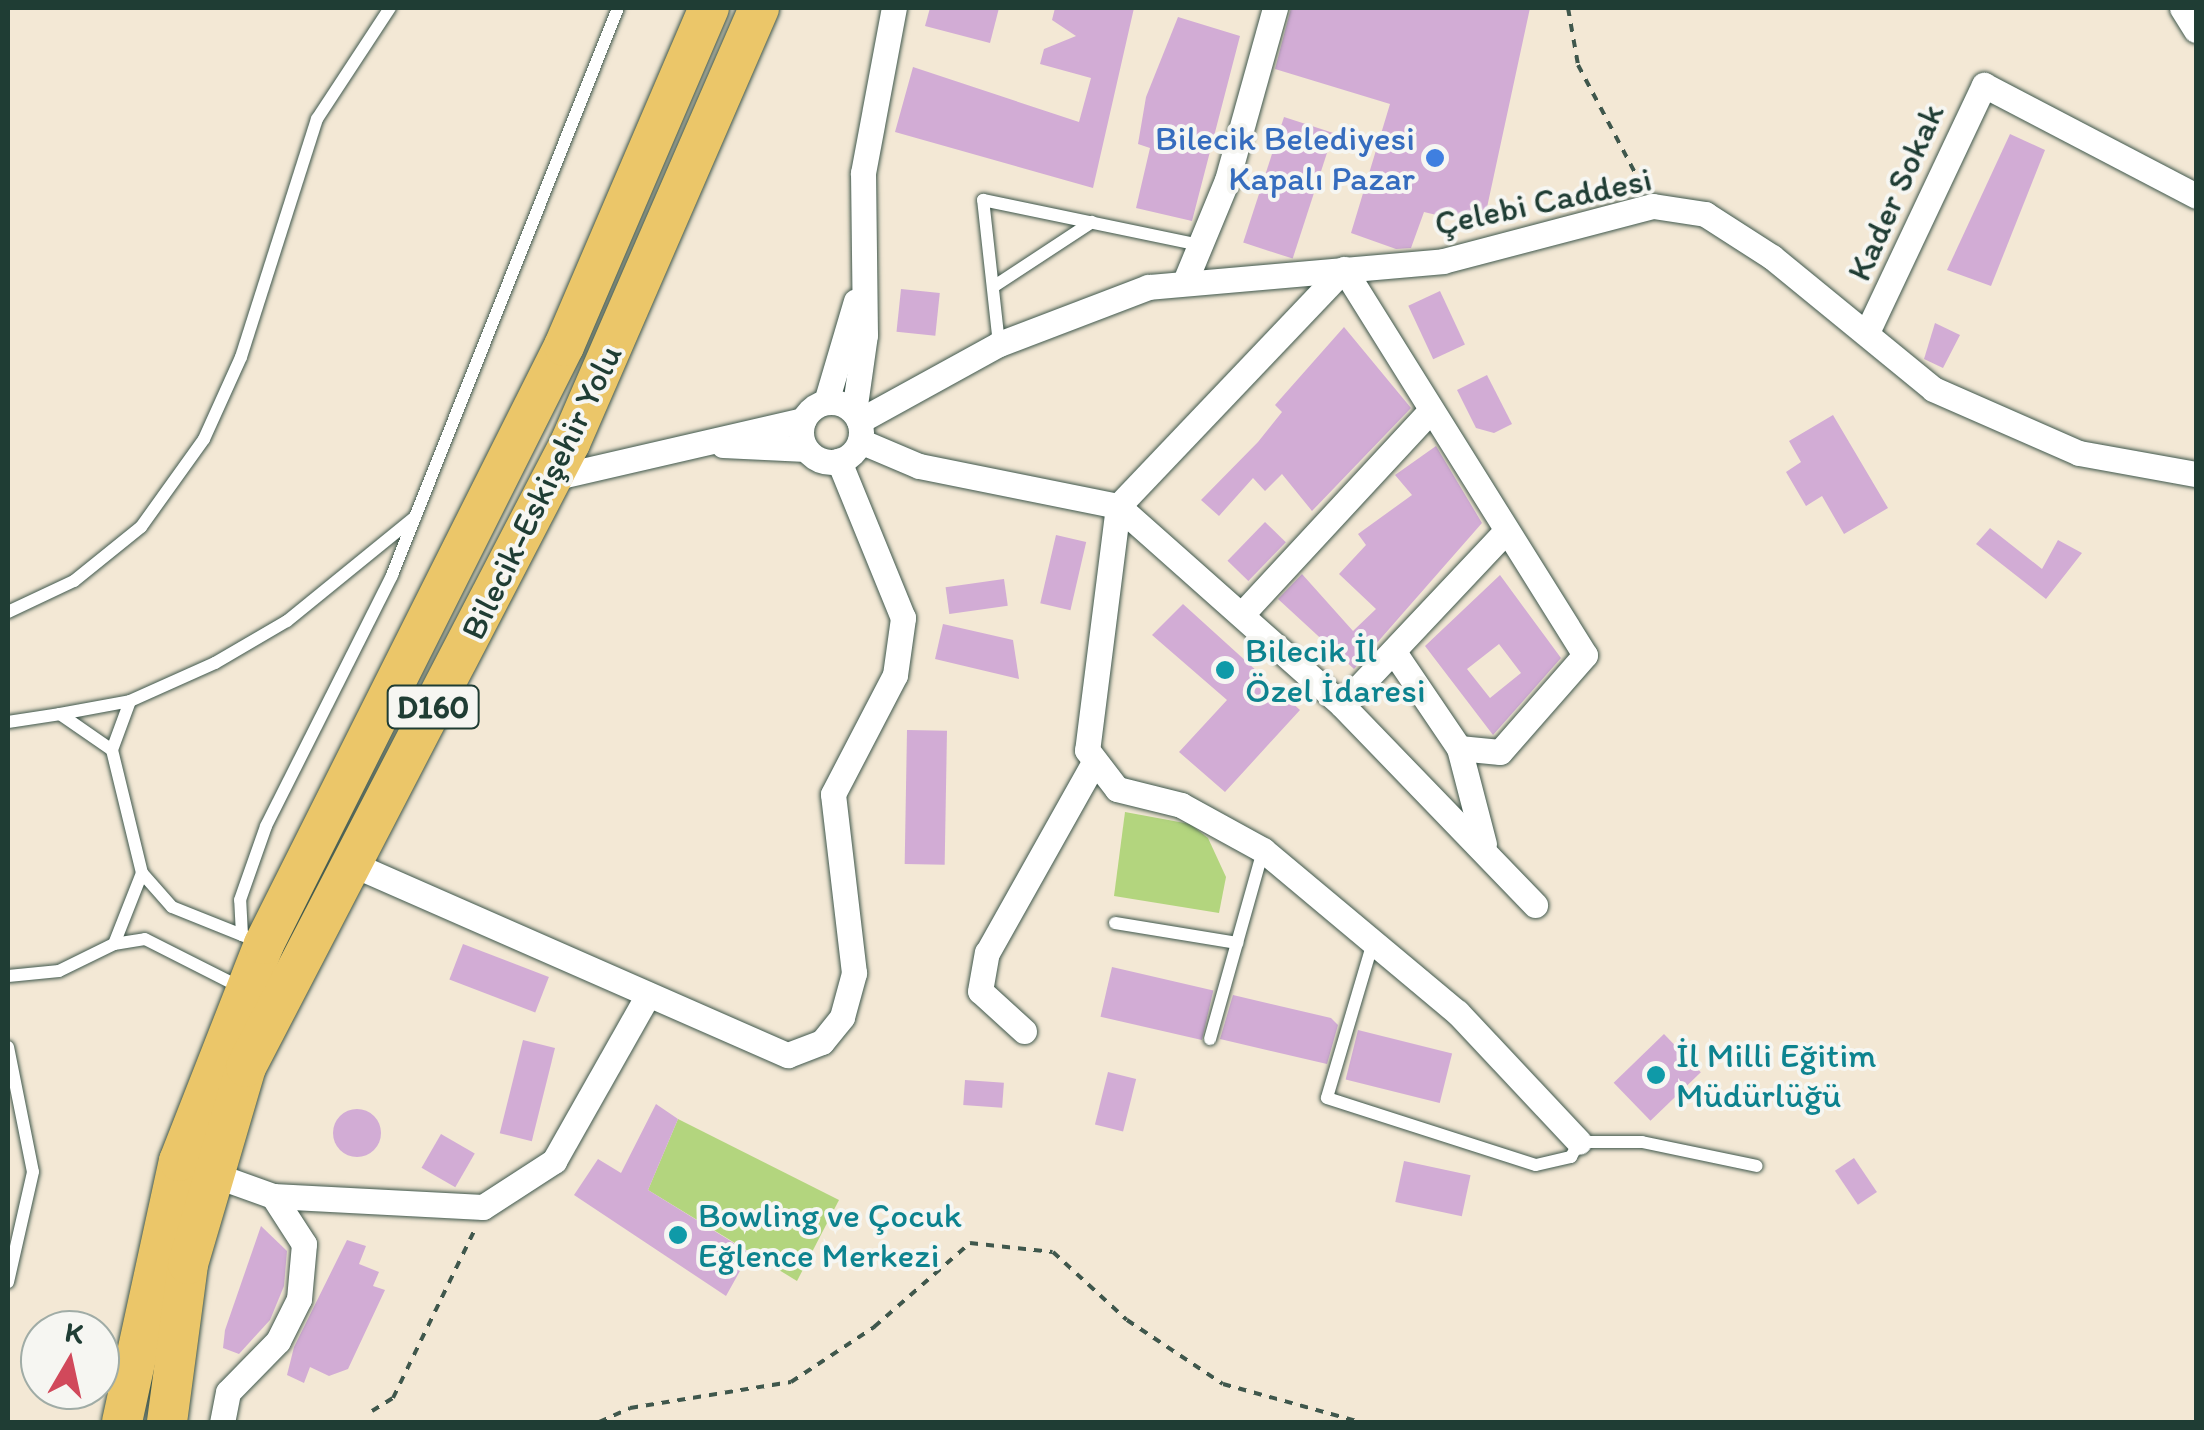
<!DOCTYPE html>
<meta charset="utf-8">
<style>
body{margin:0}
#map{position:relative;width:2204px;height:1430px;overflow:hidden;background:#f3e8d5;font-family:Itim,sans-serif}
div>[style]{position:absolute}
.green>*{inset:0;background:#b3d57e}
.building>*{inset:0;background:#d2acd5;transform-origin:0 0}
.round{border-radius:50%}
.path>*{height:4px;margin-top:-2px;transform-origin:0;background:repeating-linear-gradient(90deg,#3f574c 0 8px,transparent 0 16px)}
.roads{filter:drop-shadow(0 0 2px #3f574c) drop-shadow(0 0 2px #3f574c)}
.service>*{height:12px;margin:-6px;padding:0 6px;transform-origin:6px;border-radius:6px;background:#fff}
.minor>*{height:25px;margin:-12.5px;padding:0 12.5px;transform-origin:12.5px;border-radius:12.5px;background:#fff}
.minor>.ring{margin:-12.5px;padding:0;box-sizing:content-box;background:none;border:25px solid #fff;border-radius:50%}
.primary>*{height:40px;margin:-20px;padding:0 20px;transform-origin:20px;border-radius:20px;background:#ebc669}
.dots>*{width:28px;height:28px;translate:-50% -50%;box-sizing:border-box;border:5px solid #f6f6f2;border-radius:50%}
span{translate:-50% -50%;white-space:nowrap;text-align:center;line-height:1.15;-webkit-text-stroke:8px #f6f6f2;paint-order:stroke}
.shield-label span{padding:2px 8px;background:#f6f6f2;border:2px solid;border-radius:8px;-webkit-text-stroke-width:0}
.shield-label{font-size:32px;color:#1f3d34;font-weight:700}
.shop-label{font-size:35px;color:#366cbe}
.right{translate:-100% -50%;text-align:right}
.street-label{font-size:35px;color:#1f3d34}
.culture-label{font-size:35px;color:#0d838f}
.left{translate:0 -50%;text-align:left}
.frame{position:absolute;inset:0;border:10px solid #1f3d34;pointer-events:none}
.north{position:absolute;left:20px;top:1310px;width:100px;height:100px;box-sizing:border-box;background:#f6f6f2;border:2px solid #a0aca6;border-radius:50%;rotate:9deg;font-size:28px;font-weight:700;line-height:40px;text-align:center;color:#1f3d34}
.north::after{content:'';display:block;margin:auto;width:35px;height:45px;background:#d1495b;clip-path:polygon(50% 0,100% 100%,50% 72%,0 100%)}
</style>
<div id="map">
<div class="green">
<i style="clip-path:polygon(1125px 812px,1190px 824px,1208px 838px,1226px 877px,1219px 913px,1114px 896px)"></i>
<i style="clip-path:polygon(678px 1119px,839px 1200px,797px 1281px,648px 1190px)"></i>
</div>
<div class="building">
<i style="clip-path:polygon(930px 8px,999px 8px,990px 43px,925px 26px)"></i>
<i style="clip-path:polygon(1055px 8px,1134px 8px,1093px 188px,895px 132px,913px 67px,1079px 122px,1091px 78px,1040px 64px,1044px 49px,1076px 36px,1052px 20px)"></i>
<i style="clip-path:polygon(1291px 8px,1530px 8px,1483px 226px,1424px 212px,1411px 248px,1396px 249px,1351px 233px,1390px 104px,1275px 69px)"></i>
<i style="clip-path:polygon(1178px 17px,1240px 36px,1192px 221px,1136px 208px,1150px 148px,1138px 144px,1146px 97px)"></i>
<i style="left:1284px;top:117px;width:52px;height:132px;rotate:18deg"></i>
<i style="clip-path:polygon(2010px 134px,2045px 150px,1991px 286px,1947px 270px)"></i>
<i style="left:901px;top:289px;width:39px;height:43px;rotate:6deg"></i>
<i style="left:1440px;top:291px;width:59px;height:35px;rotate:65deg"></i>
<i style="clip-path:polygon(1935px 323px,1960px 335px,1943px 368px,1924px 359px)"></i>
<i style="clip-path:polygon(1344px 327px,1411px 408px,1312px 511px,1282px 474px,1265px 491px,1253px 478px,1219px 516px,1201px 500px,1258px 442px,1282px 412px,1275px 405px)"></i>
<i style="clip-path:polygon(1487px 375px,1512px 424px,1494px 433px,1476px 428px,1457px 390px)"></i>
<i style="clip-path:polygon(1833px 415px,1888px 508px,1844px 534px,1822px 496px,1806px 506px,1786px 472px,1801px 462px,1789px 441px)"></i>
<i style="clip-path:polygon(1436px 446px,1482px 523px,1354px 669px,1278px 599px,1302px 574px,1353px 631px,1376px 609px,1339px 574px,1366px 545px,1358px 534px,1412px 495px,1395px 475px)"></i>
<i style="left:1265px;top:522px;width:29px;height:54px;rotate:44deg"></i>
<i style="clip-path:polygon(1990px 528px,2042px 569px,2058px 540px,2082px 553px,2046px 599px,1976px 544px)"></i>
<i style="left:1056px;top:535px;width:31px;height:70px;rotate:13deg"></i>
<i style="clip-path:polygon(evenodd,1500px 575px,1561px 658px,1493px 735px,1425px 646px,1500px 575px,1499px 644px,1521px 673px,1490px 698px,1467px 669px,1499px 644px)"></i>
<i style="left:1004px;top:579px;width:27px;height:59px;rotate:82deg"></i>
<i style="clip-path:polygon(1183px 604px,1300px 710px,1225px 792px,1179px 752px,1227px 700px,1152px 635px)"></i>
<i style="clip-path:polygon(943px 624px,1013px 640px,1019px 679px,935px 659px)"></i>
<i style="left:907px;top:730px;width:40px;height:134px;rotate:1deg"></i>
<i style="left:463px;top:944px;width:92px;height:38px;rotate:21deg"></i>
<i style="left:1112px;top:967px;width:104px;height:51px;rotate:13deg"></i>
<i style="clip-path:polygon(1233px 995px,1331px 1018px,1338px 1025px,1327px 1064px,1220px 1039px)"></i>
<i style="left:1358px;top:1030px;width:97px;height:51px;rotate:14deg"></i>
<i style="left:1664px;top:1034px;width:53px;height:70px;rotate:46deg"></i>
<i style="left:523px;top:1040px;width:33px;height:96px;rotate:14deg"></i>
<i style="left:1108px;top:1072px;width:29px;height:54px;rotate:14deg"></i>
<i style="left:965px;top:1080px;width:39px;height:25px;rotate:4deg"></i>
<i style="clip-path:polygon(656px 1104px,678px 1119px,648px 1190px,750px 1253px,726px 1296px,574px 1195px,598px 1159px,621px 1173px)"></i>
<i class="round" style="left:333px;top:1109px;width:48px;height:48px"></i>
<i style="left:441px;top:1134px;width:39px;height:39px;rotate:30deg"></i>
<i style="left:1854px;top:1158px;width:41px;height:23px;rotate:56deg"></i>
<i style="left:1404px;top:1161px;width:68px;height:42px;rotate:12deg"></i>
<i style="clip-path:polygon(261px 1226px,287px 1251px,284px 1286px,270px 1320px,239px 1354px,223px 1348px,225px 1330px)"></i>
<i style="clip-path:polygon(347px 1240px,366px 1246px,359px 1264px,379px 1272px,373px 1286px,385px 1290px,348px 1369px,329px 1376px,310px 1367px,304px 1383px,287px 1375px,294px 1347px)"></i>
</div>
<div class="path">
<i style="left:1568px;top:8px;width:58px;rotate:80deg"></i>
<i style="left:1578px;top:65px;width:137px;rotate:62.1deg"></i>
<i style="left:372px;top:1411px;width:25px;rotate:-32deg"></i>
<i style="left:393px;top:1398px;width:190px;rotate:-64.1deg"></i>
<i style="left:599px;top:1422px;width:34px;rotate:-24deg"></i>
<i style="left:630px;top:1408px;width:163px;rotate:-9.2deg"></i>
<i style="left:791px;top:1382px;width:100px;rotate:-33.5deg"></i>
<i style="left:874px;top:1327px;width:128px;rotate:-41.2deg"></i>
<i style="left:970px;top:1243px;width:83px;rotate:6.2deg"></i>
<i style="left:1053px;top:1252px;width:100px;rotate:42.6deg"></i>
<i style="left:1127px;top:1320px;width:115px;rotate:33.7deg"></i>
<i style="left:1223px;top:1384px;width:142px;rotate:15.5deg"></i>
</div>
<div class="roads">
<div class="service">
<i style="left:996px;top:285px;width:115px;rotate:-33.3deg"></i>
<i style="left:999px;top:344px;width:145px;rotate:-96.3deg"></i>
<i style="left:983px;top:200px;width:222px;rotate:11.7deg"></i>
<i style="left:8px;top:612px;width:73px;rotate:-25.2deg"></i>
<i style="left:74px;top:581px;width:86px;rotate:-38.9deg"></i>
<i style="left:141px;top:527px;width:108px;rotate:-54.4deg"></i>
<i style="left:204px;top:439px;width:90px;rotate:-65.7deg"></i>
<i style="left:241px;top:357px;width:250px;rotate:-72.3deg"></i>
<i style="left:317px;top:119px;width:133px;rotate:-56.7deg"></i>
<i style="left:60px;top:714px;width:71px;rotate:-10.5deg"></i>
<i style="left:130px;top:701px;width:93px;rotate:-24.1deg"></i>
<i style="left:215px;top:663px;width:83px;rotate:-30.3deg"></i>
<i style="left:287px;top:621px;width:165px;rotate:-39.1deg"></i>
<i style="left:8px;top:722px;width:53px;rotate:-8.7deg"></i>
<i style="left:60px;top:714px;width:63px;rotate:34.7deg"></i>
<i style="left:112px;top:750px;width:127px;rotate:76.3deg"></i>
<i style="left:142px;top:873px;width:76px;rotate:111.5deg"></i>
<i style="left:114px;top:944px;width:61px;rotate:153.9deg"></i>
<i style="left:59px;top:971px;width:51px;rotate:174.4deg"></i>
<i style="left:112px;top:750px;width:52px;rotate:-69.8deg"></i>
<i style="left:142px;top:873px;width:45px;rotate:48.6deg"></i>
<i style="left:172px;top:907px;width:81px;rotate:21.8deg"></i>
<i style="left:1115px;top:923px;width:124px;rotate:9.3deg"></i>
<i style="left:242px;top:935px;width:35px;rotate:-93deg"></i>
<i style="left:240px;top:900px;width:78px;rotate:-70.6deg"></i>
<i style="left:266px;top:826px;width:281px;rotate:-63.3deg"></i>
<i style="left:392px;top:575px;width:610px;rotate:-68.27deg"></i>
<i style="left:114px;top:944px;width:31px;rotate:-9deg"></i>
<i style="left:145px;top:939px;width:106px;rotate:26.8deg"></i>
<i style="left:1371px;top:949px;width:155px;rotate:106.5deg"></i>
<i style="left:1327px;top:1098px;width:219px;rotate:17.8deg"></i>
<i style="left:1536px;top:1165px;width:36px;rotate:-13deg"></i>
<i style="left:1571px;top:1157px;width:17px;rotate:-62deg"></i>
<i style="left:1579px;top:1142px;width:63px"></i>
<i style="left:1642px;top:1142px;width:117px;rotate:11.8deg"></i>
<i style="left:1210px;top:1039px;width:196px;rotate:-74.3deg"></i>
<i style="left:8px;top:1047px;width:127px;rotate:78.7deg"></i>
<i style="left:33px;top:1172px;width:113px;rotate:102.8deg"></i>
</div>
<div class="minor">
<i style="left:2182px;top:8px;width:26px;rotate:58deg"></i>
<i style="left:1186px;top:279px;width:107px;rotate:-67.5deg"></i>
<i style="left:1227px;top:180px;width:179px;rotate:-74.4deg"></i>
<i style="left:1869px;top:328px;width:269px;rotate:-64.7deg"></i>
<i style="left:1984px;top:85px;width:239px;rotate:27.6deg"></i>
<i class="ring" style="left:801px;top:402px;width:35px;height:35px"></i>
<i style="left:826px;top:402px;width:105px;rotate:-73.5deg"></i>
<i style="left:854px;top:412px;width:78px;rotate:-81.9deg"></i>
<i style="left:865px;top:335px;width:162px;rotate:-90.7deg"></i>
<i style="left:863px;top:173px;width:168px;rotate:-79.4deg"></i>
<i style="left:859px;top:421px;width:160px;rotate:-28.8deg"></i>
<i style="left:999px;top:344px;width:160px;rotate:-20.9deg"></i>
<i style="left:1148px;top:287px;width:296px;rotate:-5deg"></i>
<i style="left:1443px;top:261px;width:217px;rotate:-14.7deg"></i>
<i style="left:1653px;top:206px;width:53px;rotate:8.7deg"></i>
<i style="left:1705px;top:214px;width:80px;rotate:32.7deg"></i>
<i style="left:1772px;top:257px;width:208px;rotate:39.3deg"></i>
<i style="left:1933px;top:389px;width:159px;rotate:23.7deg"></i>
<i style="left:2079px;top:453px;width:119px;rotate:10.2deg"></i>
<i style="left:860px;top:441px;width:64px;rotate:23deg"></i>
<i style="left:919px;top:466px;width:203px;rotate:11.4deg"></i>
<i style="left:1118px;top:506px;width:300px;rotate:41.6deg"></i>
<i style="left:1342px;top:705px;width:278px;rotate:46deg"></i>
<i style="left:723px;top:445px;width:83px;rotate:2.8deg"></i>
<i style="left:552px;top:478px;width:258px;rotate:-13deg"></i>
<i style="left:1243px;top:613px;width:274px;rotate:-47.2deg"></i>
<i style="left:1396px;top:655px;width:112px;rotate:55.9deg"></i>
<i style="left:1459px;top:748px;width:99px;rotate:75.4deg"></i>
<i style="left:1342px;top:705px;width:238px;rotate:-46.7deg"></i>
<i style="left:1459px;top:748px;width:41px;rotate:5.6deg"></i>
<i style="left:1500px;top:752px;width:129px;rotate:-48.8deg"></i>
<i style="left:1585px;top:655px;width:455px;rotate:-122deg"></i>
<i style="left:1344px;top:269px;width:327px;rotate:133.6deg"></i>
<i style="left:1118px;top:506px;width:246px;rotate:97.2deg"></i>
<i style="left:1087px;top:750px;width:49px;rotate:52.4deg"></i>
<i style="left:1117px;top:789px;width:66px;rotate:14deg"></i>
<i style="left:1181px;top:805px;width:94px;rotate:28.8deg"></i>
<i style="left:1263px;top:850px;width:253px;rotate:39.9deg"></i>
<i style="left:1457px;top:1012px;width:178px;rotate:46.8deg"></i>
<i style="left:352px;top:864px;width:476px;rotate:23.7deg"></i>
<i style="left:788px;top:1055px;width:36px;rotate:-21deg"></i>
<i style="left:822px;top:1042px;width:32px;rotate:-51deg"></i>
<i style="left:842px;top:1017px;width:46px;rotate:-74.7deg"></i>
<i style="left:854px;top:973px;width:180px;rotate:-96.7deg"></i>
<i style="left:833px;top:794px;width:134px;rotate:-62.5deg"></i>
<i style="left:895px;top:675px;width:58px;rotate:-82deg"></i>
<i style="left:903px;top:618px;width:170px;rotate:-112.2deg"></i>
<i style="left:1024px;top:1031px;width:59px;rotate:-137.7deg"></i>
<i style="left:980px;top:991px;width:39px;rotate:-80deg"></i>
<i style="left:987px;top:953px;width:214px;rotate:-60.7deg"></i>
<i style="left:209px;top:1173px;width:68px;rotate:19.8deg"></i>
<i style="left:273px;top:1196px;width:57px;rotate:57.1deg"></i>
<i style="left:304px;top:1244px;width:55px;rotate:95.2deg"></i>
<i style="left:299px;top:1299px;width:47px;rotate:116.6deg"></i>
<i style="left:278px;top:1341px;width:71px;rotate:134.4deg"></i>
<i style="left:228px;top:1392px;width:31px;rotate:101deg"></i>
<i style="left:273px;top:1196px;width:210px;rotate:3deg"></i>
<i style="left:483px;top:1207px;width:85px;rotate:-32.9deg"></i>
<i style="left:554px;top:1161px;width:191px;rotate:-60.5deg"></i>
</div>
<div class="primary">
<i style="left:122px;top:1422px;width:267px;rotate:-77.7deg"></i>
<i style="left:179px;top:1161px;width:233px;rotate:-68.6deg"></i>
<i style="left:264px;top:944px;width:669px;rotate:-63.36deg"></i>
<i style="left:564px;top:346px;width:368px;rotate:-66.8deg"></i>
<i style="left:167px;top:1422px;width:159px;rotate:-82.4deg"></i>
<i style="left:188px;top:1264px;width:205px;rotate:-73.6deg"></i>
<i style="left:246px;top:1067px;width:703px;rotate:-62.56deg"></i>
<i style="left:570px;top:443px;width:474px;rotate:-66.5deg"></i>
</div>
</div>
<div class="dots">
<i style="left:1435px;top:158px;background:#3f7fe0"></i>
<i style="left:1225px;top:670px;background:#0f9aa8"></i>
<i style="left:1656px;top:1075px;background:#0f9aa8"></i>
<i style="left:678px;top:1235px;background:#0f9aa8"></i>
</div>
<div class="shield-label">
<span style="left:433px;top:707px">D160</span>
</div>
<div class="shop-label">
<span class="right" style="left:1415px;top:158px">Bilecik Belediyesi<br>Kapalı Pazar</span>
</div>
<div class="street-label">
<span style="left:1895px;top:192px;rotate:-66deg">Kader Sokak</span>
<span style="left:1543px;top:201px;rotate:-12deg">Çelebi Caddesi</span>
<span style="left:541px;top:492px;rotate:-64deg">Bilecik-Eskişehir Yolu</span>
</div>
<div class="culture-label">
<span class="left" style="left:1245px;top:670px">Bilecik İl<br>Özel İdaresi</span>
<span class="left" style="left:1676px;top:1075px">İl Milli Eğitim<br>Müdürlüğü</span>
<span class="left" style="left:698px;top:1235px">Bowling ve Çocuk<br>Eğlence Merkezi</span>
</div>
<div class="frame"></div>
<div class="north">K</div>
</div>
